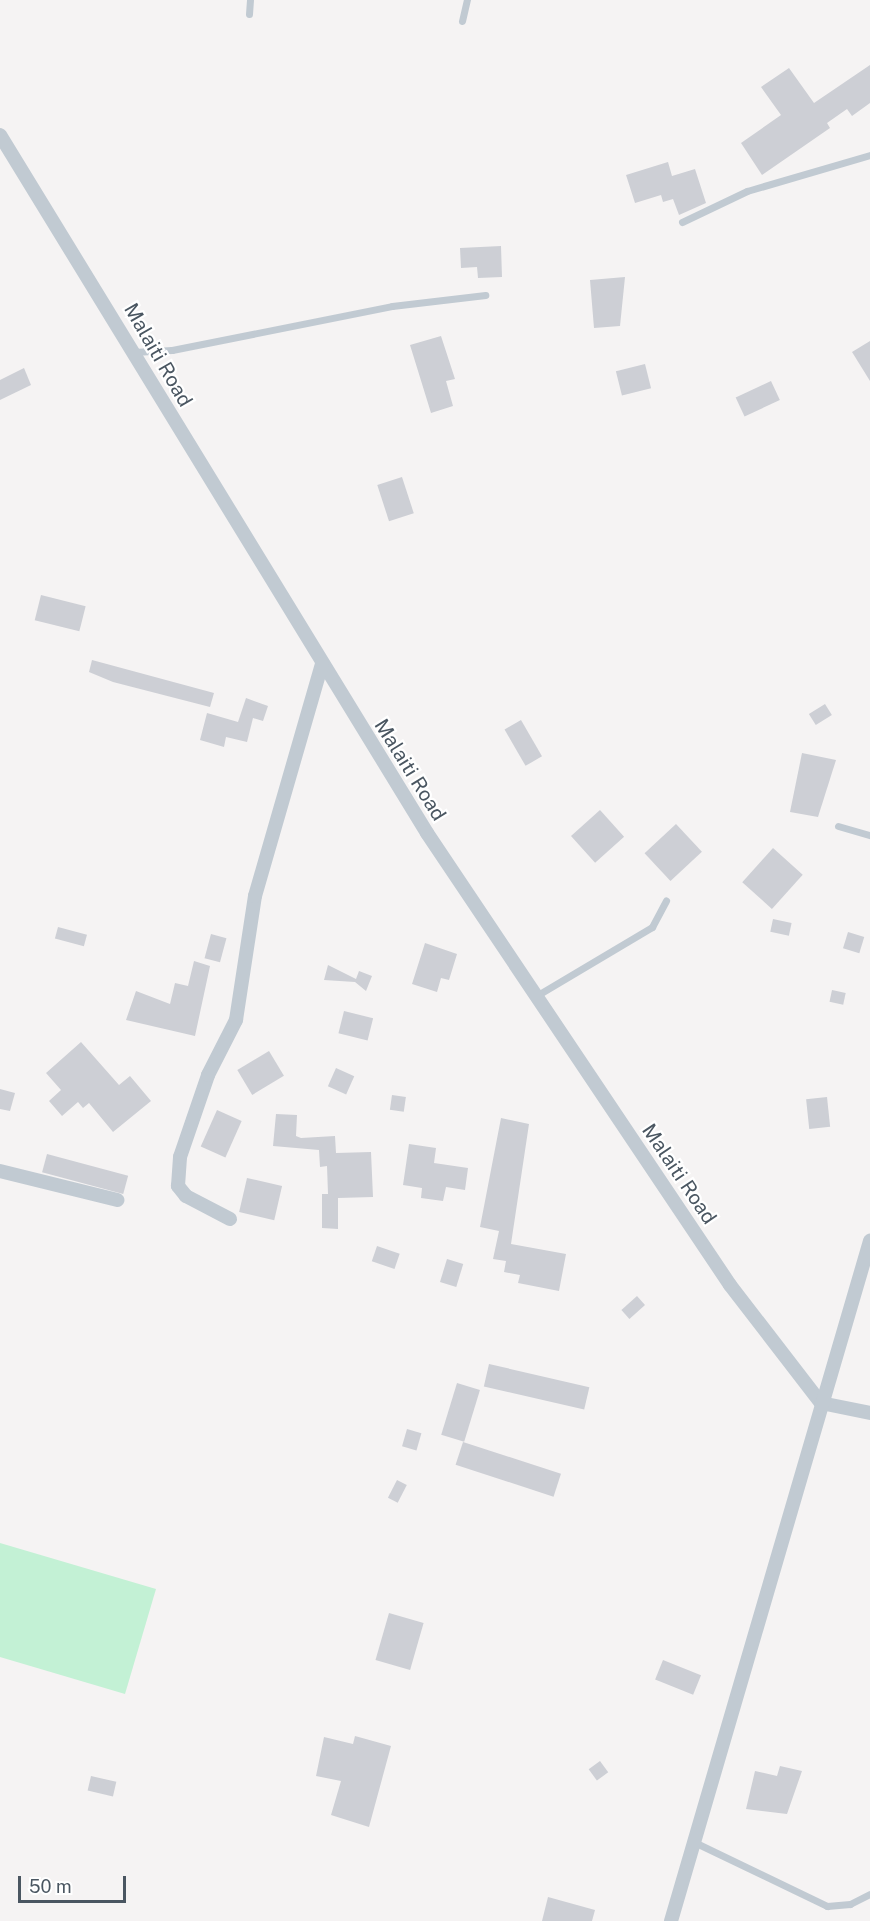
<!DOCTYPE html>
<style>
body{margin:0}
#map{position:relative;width:870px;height:1921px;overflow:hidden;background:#f5f3f3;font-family:"Public Sans",sans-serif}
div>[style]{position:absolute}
.green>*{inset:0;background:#c3f1d5}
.building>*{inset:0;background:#cdcfd5;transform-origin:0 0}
.service>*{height:7px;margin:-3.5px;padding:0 3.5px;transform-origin:3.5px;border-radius:3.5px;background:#c1cad2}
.minor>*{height:14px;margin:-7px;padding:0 7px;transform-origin:7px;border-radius:7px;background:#c1cad2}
span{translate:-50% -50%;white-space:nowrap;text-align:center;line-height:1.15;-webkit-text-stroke:4.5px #fff;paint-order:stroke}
.street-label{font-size:20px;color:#4a5661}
.scale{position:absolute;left:18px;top:1876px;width:108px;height:27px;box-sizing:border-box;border:3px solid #4a5661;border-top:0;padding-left:8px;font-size:18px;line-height:21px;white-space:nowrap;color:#4a5661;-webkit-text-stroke:4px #fff;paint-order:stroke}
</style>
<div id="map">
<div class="green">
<i style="clip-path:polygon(0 1543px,156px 1589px,125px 1694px,0 1657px)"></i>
</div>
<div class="building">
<i style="clip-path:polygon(870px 65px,870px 103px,852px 116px,847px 109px,827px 123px,830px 128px,762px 175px,741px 143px,781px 115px,761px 87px,789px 68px,814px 103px)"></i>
<i style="clip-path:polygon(668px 162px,672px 176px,695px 169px,706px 203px,679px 215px,673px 199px,663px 202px,661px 195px,635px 203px,626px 175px)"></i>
<i style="clip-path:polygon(501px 246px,502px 277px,478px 278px,477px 267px,461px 268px,460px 248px)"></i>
<i style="clip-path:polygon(625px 277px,620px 326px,594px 328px,590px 280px)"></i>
<i style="clip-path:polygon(441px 336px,455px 379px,446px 381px,453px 406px,431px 413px,410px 345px)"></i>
<i style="clip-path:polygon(870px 341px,870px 381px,852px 352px)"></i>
<i style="left:645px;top:364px;width:25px;height:30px;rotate:76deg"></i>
<i style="clip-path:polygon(24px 368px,31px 385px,0 400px,0 380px)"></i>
<i style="left:771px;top:381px;width:21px;height:39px;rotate:65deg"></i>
<i style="left:402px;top:477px;width:38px;height:26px;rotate:72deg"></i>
<i style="left:41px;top:595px;width:46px;height:26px;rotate:14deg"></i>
<i style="clip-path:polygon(92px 660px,214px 693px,210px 707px,113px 682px,89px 672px)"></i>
<i style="clip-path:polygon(246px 698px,268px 706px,263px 721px,253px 718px,247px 742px,226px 737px,224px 747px,200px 740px,207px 713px,238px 722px)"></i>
<i style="left:825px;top:704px;width:13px;height:19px;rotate:58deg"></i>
<i style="left:521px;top:720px;width:42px;height:19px;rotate:60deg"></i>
<i style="clip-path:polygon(802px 753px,836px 760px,818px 817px,790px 812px)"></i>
<i style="left:600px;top:810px;width:36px;height:39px;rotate:48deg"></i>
<i style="left:676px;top:824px;width:38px;height:43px;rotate:47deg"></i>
<i style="left:773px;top:848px;width:40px;height:46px;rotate:42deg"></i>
<i style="left:773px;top:919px;width:19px;height:13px;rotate:12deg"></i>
<i style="left:58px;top:927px;width:30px;height:12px;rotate:15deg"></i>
<i style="left:848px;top:932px;width:17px;height:17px;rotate:17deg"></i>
<i style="left:211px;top:934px;width:16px;height:25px;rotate:15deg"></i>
<i style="clip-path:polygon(425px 943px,457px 954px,449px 980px,441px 978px,437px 992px,412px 984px)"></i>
<i style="clip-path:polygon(194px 961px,210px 966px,195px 1036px,126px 1020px,136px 991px,170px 1004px,175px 983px,188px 986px)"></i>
<i style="clip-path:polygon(328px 965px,356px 979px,359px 971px,372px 976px,366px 991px,355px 982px,324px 980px)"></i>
<i style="left:832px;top:990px;width:14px;height:12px;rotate:12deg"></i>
<i style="left:344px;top:1011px;width:30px;height:23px;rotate:14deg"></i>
<i style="clip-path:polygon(81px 1042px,119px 1085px,130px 1076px,151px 1101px,113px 1132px,89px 1103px,83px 1108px,78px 1102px,62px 1116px,49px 1101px,61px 1090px,46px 1073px)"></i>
<i style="left:269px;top:1051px;width:29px;height:37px;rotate:59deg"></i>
<i style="left:336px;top:1068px;width:20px;height:20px;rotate:24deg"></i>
<i style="clip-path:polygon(0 1089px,15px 1093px,10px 1111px,0 1109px)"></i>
<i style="left:392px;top:1095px;width:14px;height:15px;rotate:8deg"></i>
<i style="left:827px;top:1097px;width:30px;height:21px;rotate:84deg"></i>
<i style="left:217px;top:1110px;width:27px;height:40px;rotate:24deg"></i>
<i style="clip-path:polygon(276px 1114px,297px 1115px,296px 1136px,301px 1138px,335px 1136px,336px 1153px,371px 1152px,373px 1197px,338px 1198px,338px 1229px,322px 1228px,322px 1194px,328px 1194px,327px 1166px,320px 1167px,319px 1150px,273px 1146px)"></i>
<i style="clip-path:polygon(501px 1118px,529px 1124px,511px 1244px,566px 1254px,559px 1291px,518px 1283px,520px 1275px,504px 1272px,506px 1261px,493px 1259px,499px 1231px,480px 1227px)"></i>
<i style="clip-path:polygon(409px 1144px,436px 1148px,434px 1163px,468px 1168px,465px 1190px,446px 1187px,443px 1201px,421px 1198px,422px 1188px,403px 1185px)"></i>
<i style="left:47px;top:1154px;width:84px;height:19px;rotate:15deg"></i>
<i style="left:247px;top:1178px;width:36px;height:35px;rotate:13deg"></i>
<i style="left:377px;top:1246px;width:24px;height:16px;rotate:19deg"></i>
<i style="left:447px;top:1259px;width:17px;height:24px;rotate:17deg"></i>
<i style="left:637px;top:1296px;width:12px;height:21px;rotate:48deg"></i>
<i style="left:489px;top:1364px;width:103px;height:23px;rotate:13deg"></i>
<i style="left:457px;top:1383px;width:24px;height:54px;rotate:17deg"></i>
<i style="left:407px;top:1429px;width:15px;height:18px;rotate:16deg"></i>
<i style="left:463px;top:1442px;width:103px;height:24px;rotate:18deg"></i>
<i style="left:397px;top:1480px;width:11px;height:20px;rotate:27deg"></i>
<i style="left:389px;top:1613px;width:36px;height:49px;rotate:16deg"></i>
<i style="left:663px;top:1660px;width:41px;height:21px;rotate:22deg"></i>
<i style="clip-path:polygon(355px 1736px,391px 1746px,369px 1827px,331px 1815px,341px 1781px,316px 1776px,324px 1737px,353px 1744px)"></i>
<i style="left:600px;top:1761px;width:14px;height:14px;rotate:54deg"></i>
<i style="clip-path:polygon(780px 1766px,802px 1771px,787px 1814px,746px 1809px,755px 1771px,777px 1776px)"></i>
<i style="left:91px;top:1776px;width:26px;height:15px;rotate:13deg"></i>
<i style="clip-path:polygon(548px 1897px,595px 1910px,592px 1921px,542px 1921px)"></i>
</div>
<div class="service">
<i style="left:249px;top:14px;width:14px;rotate:-86deg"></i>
<i style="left:462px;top:21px;width:22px;rotate:-77deg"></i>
<i style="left:682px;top:222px;width:72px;rotate:-25.5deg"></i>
<i style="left:747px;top:191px;width:128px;rotate:-16.3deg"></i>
<i style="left:133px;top:352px;width:39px;rotate:-3deg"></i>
<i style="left:172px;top:350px;width:224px;rotate:-11.3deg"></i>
<i style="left:392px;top:306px;width:94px;rotate:-6.7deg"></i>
<i style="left:838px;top:826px;width:33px;rotate:16deg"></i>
<i style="left:536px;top:996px;width:135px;rotate:-30.7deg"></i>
<i style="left:652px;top:927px;width:30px;rotate:-62deg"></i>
<i style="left:694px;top:1842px;width:148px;rotate:25.7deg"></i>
<i style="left:827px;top:1906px;width:23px;rotate:-5deg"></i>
<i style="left:850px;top:1904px;width:22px;rotate:-27deg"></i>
</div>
<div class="minor">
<i style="left:0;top:135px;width:818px;rotate:58.54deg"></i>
<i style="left:427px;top:833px;width:544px;rotate:56.16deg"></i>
<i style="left:730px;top:1285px;width:149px;rotate:52.4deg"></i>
<i style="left:0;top:1171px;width:121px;rotate:13.9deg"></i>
<i style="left:230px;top:1219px;width:50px;rotate:-152.4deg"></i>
<i style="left:186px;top:1196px;width:13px;rotate:-129deg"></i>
<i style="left:178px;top:1186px;width:29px;rotate:-86deg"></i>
<i style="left:180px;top:1157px;width:87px;rotate:-71.1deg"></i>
<i style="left:208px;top:1075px;width:62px;rotate:-63deg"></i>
<i style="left:236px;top:1020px;width:125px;rotate:-81.3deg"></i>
<i style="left:255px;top:896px;width:241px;rotate:-73.9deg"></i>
<i style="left:821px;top:1403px;width:50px;rotate:11.5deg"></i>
<i style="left:671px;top:1921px;width:709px;rotate:-73.69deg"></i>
</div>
<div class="street-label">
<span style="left:158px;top:355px;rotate:60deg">Malaiti Road</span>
<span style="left:410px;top:770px;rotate:58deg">Malaiti Road</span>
<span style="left:679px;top:1174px;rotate:56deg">Malaiti Road</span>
</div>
<div class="scale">50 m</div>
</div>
